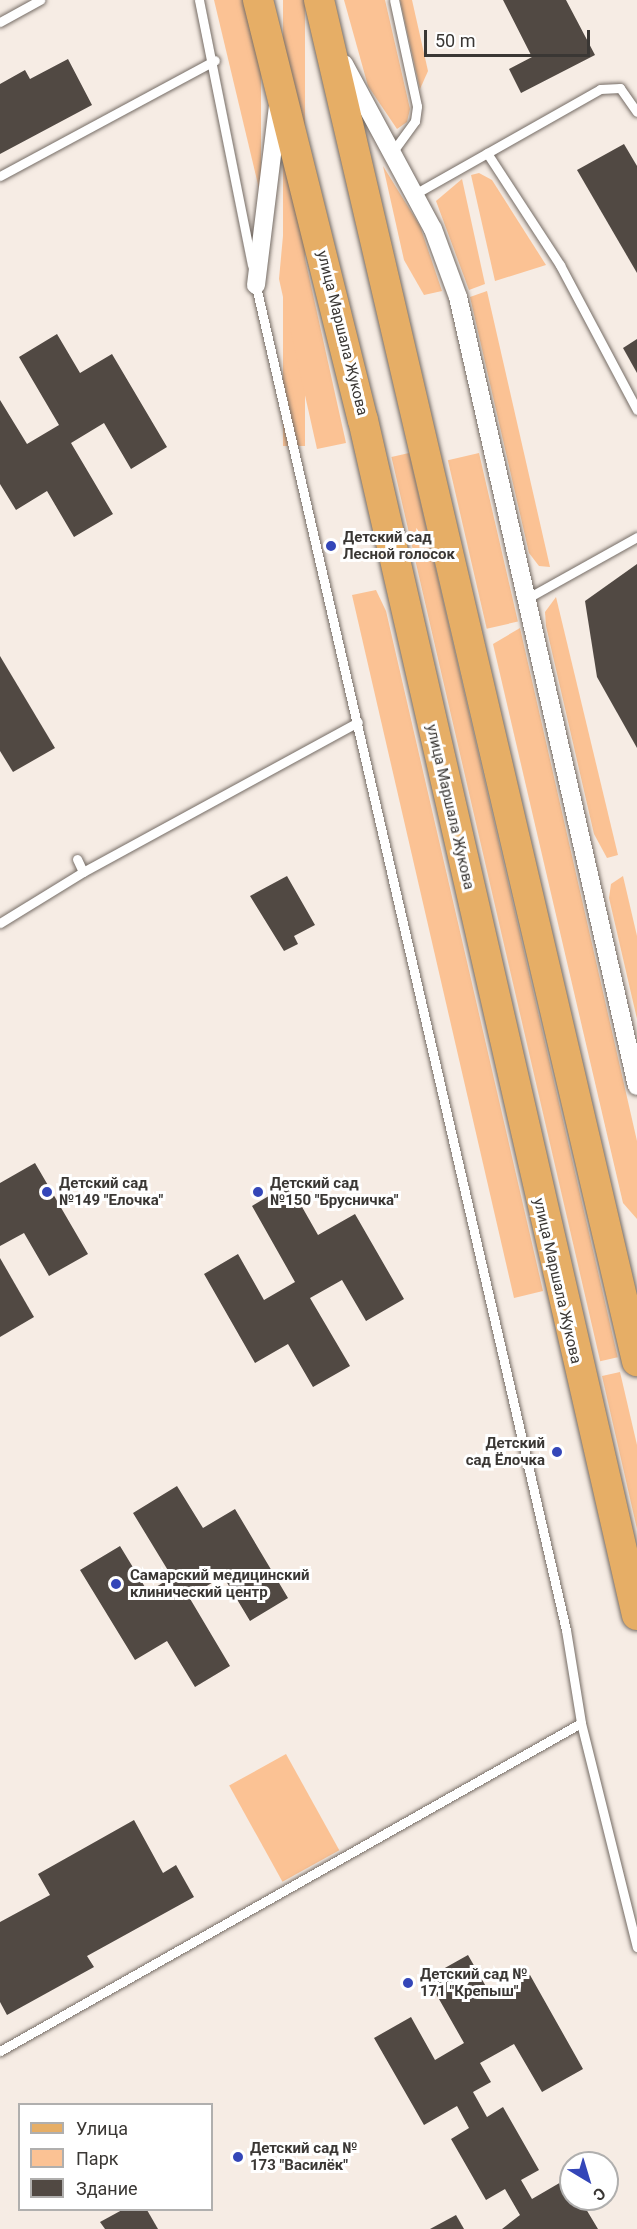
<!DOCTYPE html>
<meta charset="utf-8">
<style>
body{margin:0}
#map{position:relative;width:637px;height:2229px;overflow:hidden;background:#f6ece4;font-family:Roboto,sans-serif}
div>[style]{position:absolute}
.green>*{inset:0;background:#fbc294;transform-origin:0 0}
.building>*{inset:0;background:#514943}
.roads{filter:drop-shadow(0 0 2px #756c65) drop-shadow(0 0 2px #756c65)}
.lane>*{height:9px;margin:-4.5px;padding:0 4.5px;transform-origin:4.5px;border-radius:4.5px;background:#fff}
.street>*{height:18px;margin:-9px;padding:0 9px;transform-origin:9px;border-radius:9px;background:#fff}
.primary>*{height:30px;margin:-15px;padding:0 15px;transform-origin:15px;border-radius:15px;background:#e6ae66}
.dots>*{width:16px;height:16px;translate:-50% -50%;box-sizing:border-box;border:3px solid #fff;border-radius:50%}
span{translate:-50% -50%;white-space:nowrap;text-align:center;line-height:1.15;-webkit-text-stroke:6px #fff;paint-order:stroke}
.street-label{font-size:15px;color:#3a3734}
.poi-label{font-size:15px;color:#3a3734;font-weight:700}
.left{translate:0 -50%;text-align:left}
.right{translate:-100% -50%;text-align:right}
.legend{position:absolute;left:18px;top:2103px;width:195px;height:108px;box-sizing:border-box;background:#fff;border:2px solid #b0afae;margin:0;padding:8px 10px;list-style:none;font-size:18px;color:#3a3734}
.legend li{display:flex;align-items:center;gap:12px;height:30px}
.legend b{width:30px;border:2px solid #b0afae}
.north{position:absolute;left:559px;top:2151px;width:60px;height:60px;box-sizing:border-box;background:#fff;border:2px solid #b0afae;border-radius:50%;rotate:142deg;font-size:16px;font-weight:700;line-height:24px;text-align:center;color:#3a3734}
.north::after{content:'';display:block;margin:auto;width:21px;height:27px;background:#3446b8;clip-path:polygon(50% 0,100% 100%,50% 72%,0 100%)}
.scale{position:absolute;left:424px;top:30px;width:166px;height:27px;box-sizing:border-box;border:3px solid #3a3734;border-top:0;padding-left:8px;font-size:18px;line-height:21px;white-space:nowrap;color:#3a3734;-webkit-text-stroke:4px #fff;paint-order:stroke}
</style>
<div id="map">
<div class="green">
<i style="clip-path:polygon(214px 0,245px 0,261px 61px,261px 197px)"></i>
<i style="left:283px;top:0;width:22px;height:446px"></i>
<i style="clip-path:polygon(344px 0,385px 0,410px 109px,407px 122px,397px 129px,368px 86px)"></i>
<i style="clip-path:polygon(400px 0,412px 0,428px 71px,420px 89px)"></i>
<i style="clip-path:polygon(383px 166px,420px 226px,442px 291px,424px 295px,404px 260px)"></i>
<i style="clip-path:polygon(479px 173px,492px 180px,546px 265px,495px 281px,471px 175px)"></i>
<i style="clip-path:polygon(462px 179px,485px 284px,469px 290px,436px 201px)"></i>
<i style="clip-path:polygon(288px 182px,346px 443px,317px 449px,279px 279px)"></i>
<i style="clip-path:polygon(487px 291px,550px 567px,539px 566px,529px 553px,470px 297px)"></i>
<i style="left:409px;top:453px;width:928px;height:18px;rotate:77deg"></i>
<i style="left:479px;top:453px;width:173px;height:32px;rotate:77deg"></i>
<i style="clip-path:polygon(376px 590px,386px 611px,543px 1291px,514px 1298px,352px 595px)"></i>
<i style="clip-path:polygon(556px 597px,618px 855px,607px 858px,594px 834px,546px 626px,545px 612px)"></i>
<i style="clip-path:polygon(520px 628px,637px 1141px,637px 1219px,623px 1203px,493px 644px)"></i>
<i style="clip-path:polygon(623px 876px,637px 936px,637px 1019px,609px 898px,611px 884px)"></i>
<i style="clip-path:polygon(620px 1372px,637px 1445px,637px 1529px,602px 1376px)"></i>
<i style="left:286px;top:1754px;width:110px;height:65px;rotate:61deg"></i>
</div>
<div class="building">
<i style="clip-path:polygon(503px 0,566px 0,595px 55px,521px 93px,509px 69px,532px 57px)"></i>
<i style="clip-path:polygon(68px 59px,92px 105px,0 154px,0 84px,25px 70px,30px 79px)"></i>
<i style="clip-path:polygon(624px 144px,637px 166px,637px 273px,577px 170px)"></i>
<i style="clip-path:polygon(57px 334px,80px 373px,112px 354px,167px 447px,131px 469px,104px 423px,71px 443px,113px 514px,74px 537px,47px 491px,16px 510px,0 484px,0 400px,27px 444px,59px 425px,19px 357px)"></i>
<i style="clip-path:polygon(637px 339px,637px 373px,623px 348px)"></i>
<i style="clip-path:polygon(637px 564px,637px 748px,597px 677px,585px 601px)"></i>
<i style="clip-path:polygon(0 656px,55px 748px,13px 772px,0 751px)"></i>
<i style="clip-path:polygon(287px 876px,315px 925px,294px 936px,298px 944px,284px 951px,250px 896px)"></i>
<i style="clip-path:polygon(35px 1163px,88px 1254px,49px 1276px,24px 1233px,0 1246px,0 1183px)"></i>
<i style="clip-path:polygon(289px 1184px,318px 1235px,355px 1214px,404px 1299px,366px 1321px,342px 1280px,310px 1298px,350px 1366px,313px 1387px,288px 1344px,255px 1363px,204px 1274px,238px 1254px,264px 1300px,295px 1282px,252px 1206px)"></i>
<i style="clip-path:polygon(0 1258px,34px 1317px,0 1337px)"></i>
<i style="clip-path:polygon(177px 1486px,203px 1528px,235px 1509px,288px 1598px,250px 1621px,223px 1576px,189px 1597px,230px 1666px,195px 1687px,167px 1641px,135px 1660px,80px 1570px,120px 1546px,148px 1592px,172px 1577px,133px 1513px)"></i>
<i style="clip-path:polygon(134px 1820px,163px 1873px,176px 1865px,194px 1897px,87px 1956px,94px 1967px,7px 2015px,0 2002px,0 1922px,50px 1895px,38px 1874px)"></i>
<i style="clip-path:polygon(468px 1955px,492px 1997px,530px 1975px,583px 2069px,542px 2092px,514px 2044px,480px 2063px,491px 2082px,473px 2092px,487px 2117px,503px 2107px,539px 2170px,521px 2180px,532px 2199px,568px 2178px,571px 2199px,580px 2199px,598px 2229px,502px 2229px,520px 2215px,505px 2189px,486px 2200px,451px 2139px,469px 2128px,457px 2106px,424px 2125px,374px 2038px,411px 2017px,435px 2060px,464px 2043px,427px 1978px)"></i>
<i style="clip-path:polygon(122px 2210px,147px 2210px,158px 2229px,105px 2229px,100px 2222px)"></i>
<i style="clip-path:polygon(456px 2215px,464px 2229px,430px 2229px)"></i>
</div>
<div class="roads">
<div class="lane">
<i style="left:199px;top:0;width:270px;rotate:78.7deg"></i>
<i style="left:0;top:22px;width:46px;rotate:-28.8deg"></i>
<i style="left:487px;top:153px;width:134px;rotate:56.9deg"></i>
<i style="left:560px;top:265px;width:164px;rotate:62deg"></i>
<i style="left:391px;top:154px;width:41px;rotate:-54deg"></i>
<i style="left:415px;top:121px;width:15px;rotate:-82deg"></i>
<i style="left:417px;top:106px;width:108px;rotate:-102.2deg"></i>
<i style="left:0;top:176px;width:244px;rotate:-28.3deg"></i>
<i style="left:413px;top:195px;width:215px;rotate:-29.5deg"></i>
<i style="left:600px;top:89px;width:20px;rotate:-3deg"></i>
<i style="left:620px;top:88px;width:29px;rotate:55deg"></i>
<i style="left:255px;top:282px;width:1383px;rotate:77.01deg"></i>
<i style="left:566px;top:1630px;width:94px;rotate:80.8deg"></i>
<i style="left:581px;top:1723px;width:231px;rotate:76deg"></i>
<i style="left:526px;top:599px;width:127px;rotate:-29.2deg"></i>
<i style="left:77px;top:859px;width:14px;rotate:65deg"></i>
<i style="left:83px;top:872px;width:313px;rotate:-28.6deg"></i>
<i style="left:0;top:923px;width:97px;rotate:-31.6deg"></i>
<i style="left:0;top:2051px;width:667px;rotate:-29.45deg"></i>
</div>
<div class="street">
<i style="left:344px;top:64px;width:187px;rotate:61.7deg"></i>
<i style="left:433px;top:229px;width:72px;rotate:69.8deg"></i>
<i style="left:458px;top:297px;width:809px;rotate:77.22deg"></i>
<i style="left:256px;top:285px;width:180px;rotate:-83deg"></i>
</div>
<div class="primary">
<i style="left:258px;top:0;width:433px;rotate:76deg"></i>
<i style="left:363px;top:420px;width:1226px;rotate:77.09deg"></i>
<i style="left:319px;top:0;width:1398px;rotate:76.85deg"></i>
</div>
</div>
<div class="dots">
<i style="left:331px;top:546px;background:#3446b8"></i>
<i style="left:47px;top:1192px;background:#3446b8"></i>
<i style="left:258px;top:1192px;background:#3446b8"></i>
<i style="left:557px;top:1452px;background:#3446b8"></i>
<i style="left:116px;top:1584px;background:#3446b8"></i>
<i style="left:408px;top:1983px;background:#3446b8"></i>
<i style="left:238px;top:2157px;background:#3446b8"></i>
</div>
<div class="street-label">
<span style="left:342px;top:333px;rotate:76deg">улица Маршала Жукова</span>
<span style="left:450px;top:807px;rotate:77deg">улица Маршала Жукова</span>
<span style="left:557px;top:1281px;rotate:77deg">улица Маршала Жукова</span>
</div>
<div class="poi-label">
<span class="left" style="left:343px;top:546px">Детский сад<br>Лесной голосок</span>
<span class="left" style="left:59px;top:1192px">Детский сад<br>№149 "Елочка"</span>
<span class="left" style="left:270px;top:1192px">Детский сад<br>№150 "Брусничка"</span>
<span class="right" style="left:545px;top:1452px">Детский<br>сад Ёлочка</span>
<span class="left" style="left:130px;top:1584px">Самарский медицинский<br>клинический центр</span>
<span class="left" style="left:420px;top:1983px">Детский сад №<br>171 "Крепыш"</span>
<span class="left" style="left:250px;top:2157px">Детский сад №<br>173 "Василёк"</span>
</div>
<ul class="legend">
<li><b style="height:8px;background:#e6ae66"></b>Улица</li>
<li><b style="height:16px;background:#fbc294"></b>Парк</li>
<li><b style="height:16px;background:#514943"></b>Здание</li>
</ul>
<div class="north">С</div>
<div class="scale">50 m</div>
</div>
